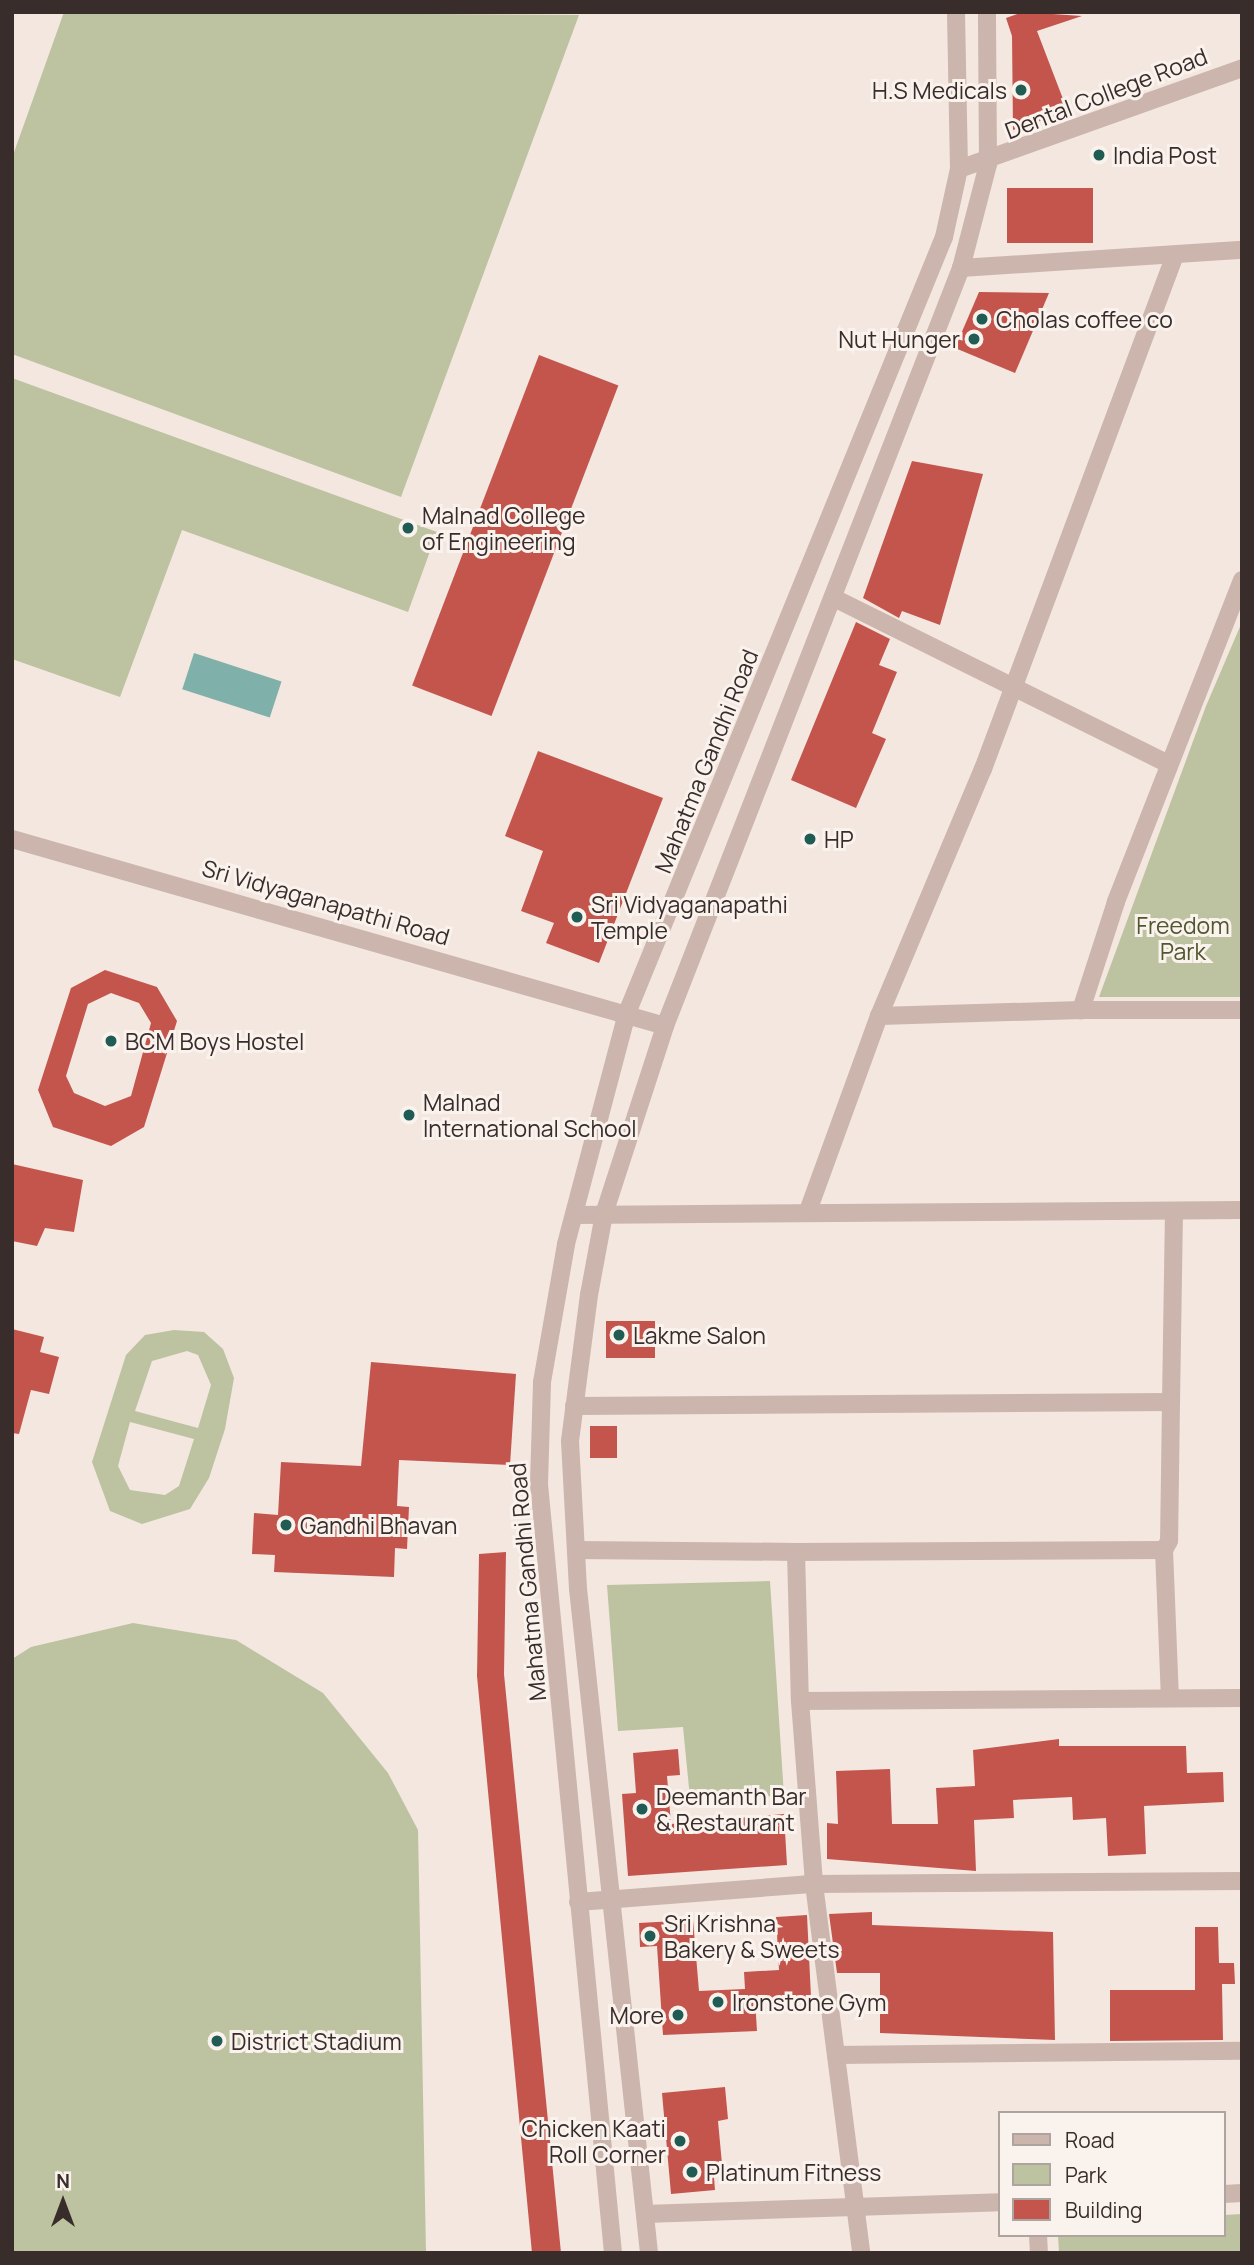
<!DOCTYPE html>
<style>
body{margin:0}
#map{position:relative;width:1254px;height:2265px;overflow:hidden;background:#f3e7e0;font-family:Manrope,sans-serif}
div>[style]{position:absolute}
.green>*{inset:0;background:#bdc2a0}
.water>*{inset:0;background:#7fb0a9;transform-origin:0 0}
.building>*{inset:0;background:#c4554d;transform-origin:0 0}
.minor>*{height:18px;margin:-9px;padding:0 9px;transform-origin:9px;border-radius:9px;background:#cbb5ac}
.dots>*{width:19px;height:19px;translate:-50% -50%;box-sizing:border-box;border:4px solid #faf2ed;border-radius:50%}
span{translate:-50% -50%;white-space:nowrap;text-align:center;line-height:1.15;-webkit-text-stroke:6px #faf2ed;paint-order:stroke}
.poi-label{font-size:23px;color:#392d2b}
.right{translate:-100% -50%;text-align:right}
.left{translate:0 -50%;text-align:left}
.street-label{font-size:23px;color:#392d2b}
.park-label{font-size:23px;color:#50572f}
.frame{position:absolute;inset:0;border:14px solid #392d2b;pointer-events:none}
.legend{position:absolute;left:998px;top:2111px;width:228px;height:126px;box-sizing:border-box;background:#faf2ed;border:2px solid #ada39f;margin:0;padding:9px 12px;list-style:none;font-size:21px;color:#392d2b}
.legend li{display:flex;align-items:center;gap:14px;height:35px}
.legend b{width:35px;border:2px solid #ada39f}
.north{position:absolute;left:28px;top:2167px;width:70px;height:70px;-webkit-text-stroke:5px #faf2ed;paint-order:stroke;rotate:0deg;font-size:19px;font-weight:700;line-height:28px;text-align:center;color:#392d2b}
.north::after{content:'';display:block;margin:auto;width:24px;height:32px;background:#392d2b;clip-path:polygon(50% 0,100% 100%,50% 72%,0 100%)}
</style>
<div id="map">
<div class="green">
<i style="clip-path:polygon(64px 12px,579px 15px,401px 497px,12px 354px,12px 158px)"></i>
<i style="clip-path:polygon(12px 378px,437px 532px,408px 612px,182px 530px,120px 697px,12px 659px)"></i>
<i style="clip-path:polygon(1242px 622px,1242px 997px,1099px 997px,1206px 706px)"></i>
<i style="clip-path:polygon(evenodd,174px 1330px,204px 1332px,223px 1349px,234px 1378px,225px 1429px,209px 1478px,190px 1509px,142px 1524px,110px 1511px,92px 1462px,126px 1355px,145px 1335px,174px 1330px,187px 1351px,198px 1355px,211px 1385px,198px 1428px,135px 1411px,152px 1361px,187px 1351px,174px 1330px,130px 1422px,194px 1439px,179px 1486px,165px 1495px,130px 1490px,118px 1466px,130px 1422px)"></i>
<i style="clip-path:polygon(770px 1581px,784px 1796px,690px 1798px,683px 1727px,618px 1731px,607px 1585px)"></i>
<i style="clip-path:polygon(133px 1623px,236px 1640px,323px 1693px,388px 1773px,418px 1830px,426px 2253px,12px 2253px,12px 1659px,31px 1647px)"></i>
<i style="clip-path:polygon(1242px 2214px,1242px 2253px,1059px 2253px,1058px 2235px,1224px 2235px,1224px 2215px)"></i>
</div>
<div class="water">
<i style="left:194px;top:653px;width:92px;height:38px;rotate:18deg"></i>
</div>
<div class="building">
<i style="clip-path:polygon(1023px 12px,1082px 16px,1037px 31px,1068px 112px,1013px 130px,1012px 36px,1006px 18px)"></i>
<i style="left:1093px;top:188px;width:55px;height:86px;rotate:90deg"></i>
<i style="clip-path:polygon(979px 292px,1049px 293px,1015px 373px,955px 348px)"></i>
<i style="left:539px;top:355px;width:85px;height:354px;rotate:21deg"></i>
<i style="clip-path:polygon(912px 461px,983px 474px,940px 625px,902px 611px,899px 618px,863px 598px)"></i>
<i style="clip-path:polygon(856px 622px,890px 639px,879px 665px,897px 672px,872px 733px,886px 739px,856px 808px,791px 780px)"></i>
<i style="clip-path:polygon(538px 751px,663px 798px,599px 963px,546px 943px,554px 923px,521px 911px,543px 851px,505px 836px)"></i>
<i style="clip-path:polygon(evenodd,105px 970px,157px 987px,177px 1021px,144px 1127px,111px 1146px,53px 1127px,38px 1090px,71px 988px,105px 970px,111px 993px,139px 1003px,151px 1023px,131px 1096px,105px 1106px,74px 1093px,66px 1076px,88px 1004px,111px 993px)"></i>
<i style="clip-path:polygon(12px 1164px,83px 1180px,74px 1232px,45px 1228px,37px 1246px,12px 1241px)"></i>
<i style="left:606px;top:1321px;width:49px;height:37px"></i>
<i style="clip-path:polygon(12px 1329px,44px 1337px,40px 1352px,59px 1357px,49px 1394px,31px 1390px,19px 1434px,12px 1433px)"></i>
<i style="clip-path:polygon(371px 1362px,516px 1374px,510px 1465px,399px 1460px,397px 1506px,409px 1507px,407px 1549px,395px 1548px,394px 1577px,274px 1572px,275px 1555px,252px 1554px,254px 1513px,278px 1515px,281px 1462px,361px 1466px)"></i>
<i style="left:590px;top:1426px;width:27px;height:32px"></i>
<i style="clip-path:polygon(506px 1552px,504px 1674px,561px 2253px,532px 2253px,477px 1676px,479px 1554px)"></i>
<i style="clip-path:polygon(1059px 1739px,1059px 1746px,1186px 1746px,1187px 1773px,1223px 1772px,1224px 1802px,1144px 1806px,1146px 1854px,1108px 1856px,1106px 1818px,1073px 1820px,1072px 1797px,1013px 1800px,1014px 1818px,974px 1820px,976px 1871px,827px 1859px,827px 1823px,838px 1824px,836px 1771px,890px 1769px,892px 1824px,938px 1824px,936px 1788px,975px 1786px,973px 1750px)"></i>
<i style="clip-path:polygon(678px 1749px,680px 1775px,667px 1776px,671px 1824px,784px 1814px,787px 1865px,628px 1876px,622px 1794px,636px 1793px,633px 1753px)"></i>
<i style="clip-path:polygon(872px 1912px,872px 1925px,1053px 1932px,1055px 2040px,880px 2033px,880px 1973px,837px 1973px,829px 1914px)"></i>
<i style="clip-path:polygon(807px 1915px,811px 1997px,755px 2000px,757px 2031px,663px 2035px,657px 1946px,640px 1947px,639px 1923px,693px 1920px,699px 1991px,745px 1989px,744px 1972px,779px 1970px,776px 1917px)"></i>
<i style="clip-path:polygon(1195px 1927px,1218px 1927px,1219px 1963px,1234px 1963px,1235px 1984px,1222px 1984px,1223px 2040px,1110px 2041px,1110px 1990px,1195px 1990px)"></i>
<i style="clip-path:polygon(725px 2087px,728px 2119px,718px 2121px,722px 2164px,713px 2165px,715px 2190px,671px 2194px,662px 2093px)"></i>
</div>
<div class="minor">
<i style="left:959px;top:169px;width:300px;rotate:-19.6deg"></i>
<i style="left:961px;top:268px;width:282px;rotate:-3.7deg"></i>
<i style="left:1242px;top:580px;width:346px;rotate:111.4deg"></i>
<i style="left:1116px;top:902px;width:114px;rotate:108deg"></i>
<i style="left:1081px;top:1010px;width:161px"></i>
<i style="left:834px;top:598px;width:373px;rotate:26.4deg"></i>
<i style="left:12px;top:839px;width:679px;rotate:15.98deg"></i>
<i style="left:1081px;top:1010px;width:202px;rotate:178.3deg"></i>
<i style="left:879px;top:1016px;width:268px;rotate:-67.2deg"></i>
<i style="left:983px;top:769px;width:549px;rotate:-69.52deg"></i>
<i style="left:808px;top:1211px;width:208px;rotate:-70deg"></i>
<i style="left:574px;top:1215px;width:668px;rotate:-0.43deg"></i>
<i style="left:1171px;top:1402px;width:191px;rotate:-89.1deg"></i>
<i style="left:574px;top:1406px;width:597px;rotate:-0.38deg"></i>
<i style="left:1171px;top:1402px;width:139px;rotate:90.8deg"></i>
<i style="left:1169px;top:1541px;width:10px;rotate:119deg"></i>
<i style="left:1164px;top:1550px;width:368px;rotate:179.7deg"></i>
<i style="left:796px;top:1552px;width:149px;rotate:88.5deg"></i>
<i style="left:800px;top:1701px;width:442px;rotate:-0.4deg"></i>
<i style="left:576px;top:1550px;width:220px;rotate:0.5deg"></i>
<i style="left:1164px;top:1550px;width:148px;rotate:87.7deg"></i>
<i style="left:800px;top:1701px;width:184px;rotate:85.6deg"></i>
<i style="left:814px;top:1884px;width:372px;rotate:82.7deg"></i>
<i style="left:578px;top:1902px;width:237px;rotate:-4.4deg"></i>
<i style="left:814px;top:1884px;width:428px;rotate:-0.4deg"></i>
<i style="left:836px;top:2055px;width:406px;rotate:-0.6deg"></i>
<i style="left:1224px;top:2194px;width:18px;rotate:-3deg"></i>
<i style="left:645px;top:2214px;width:355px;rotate:-1.9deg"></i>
<i style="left:1038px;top:2235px;width:18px;rotate:87deg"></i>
<i style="left:613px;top:2253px;width:773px;rotate:-95.5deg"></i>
<i style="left:539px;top:1484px;width:102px;rotate:-88.3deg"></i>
<i style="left:542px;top:1382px;width:140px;rotate:-80.1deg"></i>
<i style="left:566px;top:1244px;width:239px;rotate:-75.2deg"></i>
<i style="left:627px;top:1013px;width:838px;rotate:-67.78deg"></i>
<i style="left:944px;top:237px;width:70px;rotate:-77.6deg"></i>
<i style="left:959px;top:169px;width:157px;rotate:-91.1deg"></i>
<i style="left:649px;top:2253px;width:668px;rotate:-96.1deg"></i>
<i style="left:578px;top:1589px;width:148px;rotate:-93.1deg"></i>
<i style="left:570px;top:1441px;width:147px;rotate:-82.6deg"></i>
<i style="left:589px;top:1295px;width:82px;rotate:-79.5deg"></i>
<i style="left:604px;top:1214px;width:198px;rotate:-72deg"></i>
<i style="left:665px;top:1026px;width:814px;rotate:-68.67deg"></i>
<i style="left:961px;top:268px;width:107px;rotate:-75.4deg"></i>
<i style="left:988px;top:164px;width:152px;rotate:-90.4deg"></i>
</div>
<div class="dots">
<i style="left:1021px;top:90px;background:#205b54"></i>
<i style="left:1099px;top:155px;background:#205b54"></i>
<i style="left:982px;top:319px;background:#205b54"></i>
<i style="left:974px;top:339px;background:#205b54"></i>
<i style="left:408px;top:528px;background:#205b54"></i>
<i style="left:810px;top:839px;background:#205b54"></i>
<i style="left:577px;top:917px;background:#205b54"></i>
<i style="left:111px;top:1041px;background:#205b54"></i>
<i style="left:409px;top:1115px;background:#205b54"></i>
<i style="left:619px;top:1335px;background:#205b54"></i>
<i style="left:286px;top:1525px;background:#205b54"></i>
<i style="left:642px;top:1809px;background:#205b54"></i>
<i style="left:650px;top:1936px;background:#205b54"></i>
<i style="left:718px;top:2002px;background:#205b54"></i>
<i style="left:678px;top:2015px;background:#205b54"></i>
<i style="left:217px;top:2041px;background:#205b54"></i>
<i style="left:680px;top:2141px;background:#205b54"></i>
<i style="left:692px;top:2172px;background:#205b54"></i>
</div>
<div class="poi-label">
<span class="right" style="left:1007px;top:90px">H.S Medicals</span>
<span class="left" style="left:1113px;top:155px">India Post</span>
<span class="left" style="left:996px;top:319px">Cholas coffee co</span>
<span class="right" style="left:960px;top:339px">Nut Hunger</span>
<span class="left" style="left:422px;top:528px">Malnad College<br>of Engineering</span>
<span class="left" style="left:824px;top:839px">HP</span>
<span class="left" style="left:591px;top:917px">Sri Vidyaganapathi<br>Temple</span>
<span class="left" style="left:125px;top:1041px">BCM Boys Hostel</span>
<span class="left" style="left:423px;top:1115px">Malnad<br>International School</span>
<span class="left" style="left:633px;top:1335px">Lakme Salon</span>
<span class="left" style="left:300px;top:1525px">Gandhi Bhavan</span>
<span class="left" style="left:656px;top:1809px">Deemanth Bar<br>&amp; Restaurant</span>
<span class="left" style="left:664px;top:1936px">Sri Krishna<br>Bakery &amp; Sweets</span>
<span class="left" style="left:732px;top:2002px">Ironstone Gym</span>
<span class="right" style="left:664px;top:2015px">More</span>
<span class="left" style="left:231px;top:2041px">District Stadium</span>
<span class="right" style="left:666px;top:2141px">Chicken Kaati<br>Roll Corner</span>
<span class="left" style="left:706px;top:2172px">Platinum Fitness</span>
</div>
<div class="street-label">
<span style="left:1106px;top:93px;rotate:-21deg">Dental College Road</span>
<span style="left:706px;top:761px;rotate:-68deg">Mahatma Gandhi Road</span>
<span style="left:326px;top:902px;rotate:16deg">Sri Vidyaganapathi Road</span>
<span style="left:527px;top:1582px;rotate:-95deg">Mahatma Gandhi Road</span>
</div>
<div class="park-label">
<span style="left:1183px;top:938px">Freedom<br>Park</span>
</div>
<div class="frame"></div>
<ul class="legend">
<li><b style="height:9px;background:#cbb5ac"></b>Road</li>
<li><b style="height:19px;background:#bdc2a0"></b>Park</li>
<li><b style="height:19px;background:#c4554d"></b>Building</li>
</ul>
<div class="north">N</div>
</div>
